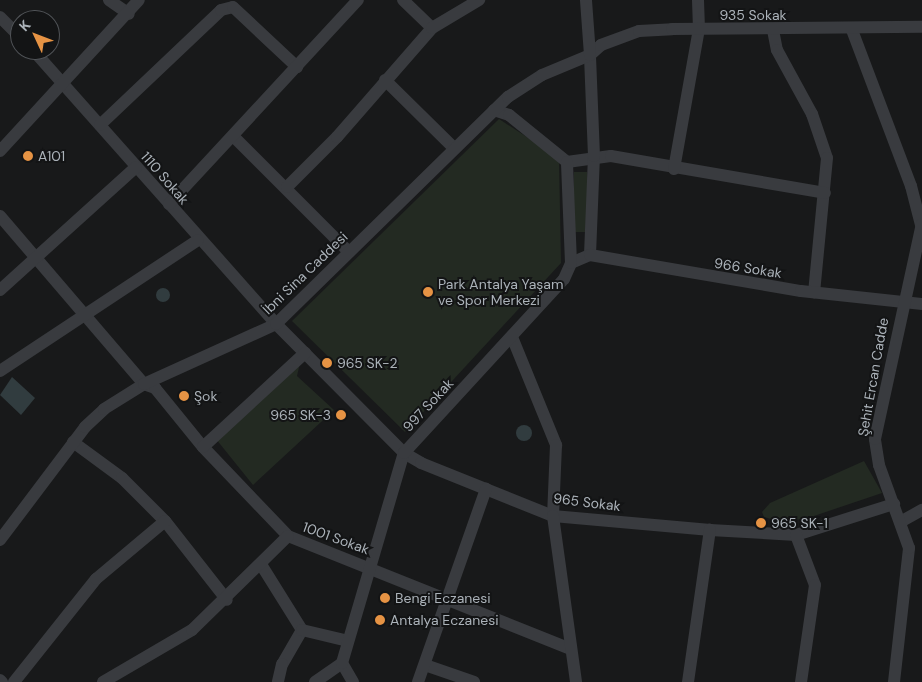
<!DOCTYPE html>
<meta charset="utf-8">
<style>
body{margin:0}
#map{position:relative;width:922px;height:682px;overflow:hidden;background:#18191a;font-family:"DM Sans",sans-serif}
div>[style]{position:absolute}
.green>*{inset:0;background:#232a22;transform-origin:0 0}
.water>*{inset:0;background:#313c3f}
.round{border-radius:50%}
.minor>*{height:12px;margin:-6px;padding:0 6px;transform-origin:6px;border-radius:6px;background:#393b3f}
.dots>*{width:14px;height:14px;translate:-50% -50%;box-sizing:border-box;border:2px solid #131415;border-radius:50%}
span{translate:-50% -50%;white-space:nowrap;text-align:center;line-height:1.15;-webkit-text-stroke:4px #131415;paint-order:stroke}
.street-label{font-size:14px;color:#abb2b9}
.poi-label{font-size:14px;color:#abb2b9}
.left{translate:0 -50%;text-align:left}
.right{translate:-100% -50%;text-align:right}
.north{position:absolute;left:10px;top:10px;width:50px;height:50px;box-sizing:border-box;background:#131415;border:1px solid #505357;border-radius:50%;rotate:313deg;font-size:14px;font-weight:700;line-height:20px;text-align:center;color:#abb2b9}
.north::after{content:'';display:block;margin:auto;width:18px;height:22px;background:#e69344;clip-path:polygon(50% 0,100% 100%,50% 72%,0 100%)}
</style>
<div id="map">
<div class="green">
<i style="clip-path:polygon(499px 119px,559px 158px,561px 263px,405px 432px,292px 321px)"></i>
<i style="left:574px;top:172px;width:13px;height:60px"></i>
<i style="clip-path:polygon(300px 363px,297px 376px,334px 410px,253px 485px,216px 439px)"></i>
<i style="clip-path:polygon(864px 461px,882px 493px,808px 518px,782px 522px,764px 517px,762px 512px,770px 503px)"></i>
</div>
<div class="water">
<i class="round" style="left:156px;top:288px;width:14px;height:14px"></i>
<i style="clip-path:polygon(12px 377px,35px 398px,21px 415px,0 395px)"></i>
<i class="round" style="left:516px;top:425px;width:16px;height:16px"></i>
</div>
<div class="minor">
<i style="left:109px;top:0;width:24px;rotate:35deg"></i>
<i style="left:403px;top:0;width:40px;rotate:44deg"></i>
<i style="left:0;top:17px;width:28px;rotate:45deg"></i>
<i style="left:773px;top:30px;width:20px;rotate:79deg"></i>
<i style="left:777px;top:50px;width:73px;rotate:61.3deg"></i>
<i style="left:812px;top:114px;width:46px;rotate:71.2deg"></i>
<i style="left:827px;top:158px;width:135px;rotate:95.5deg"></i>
<i style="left:852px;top:30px;width:167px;rotate:69.3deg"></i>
<i style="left:911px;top:186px;width:40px;rotate:75.6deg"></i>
<i style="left:33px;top:50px;width:366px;rotate:48.4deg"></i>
<i style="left:276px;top:324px;width:182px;rotate:45.2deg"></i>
<i style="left:404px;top:453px;width:20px;rotate:30deg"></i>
<i style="left:421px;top:463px;width:142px;rotate:21.9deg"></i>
<i style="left:553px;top:516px;width:158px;rotate:5.1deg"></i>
<i style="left:710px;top:530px;width:86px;rotate:3.3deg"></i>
<i style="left:796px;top:535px;width:103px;rotate:-17.6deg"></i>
<i style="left:385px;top:80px;width:97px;rotate:44.6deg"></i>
<i style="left:494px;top:110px;width:16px;rotate:18deg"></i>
<i style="left:509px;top:115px;width:75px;rotate:39deg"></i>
<i style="left:567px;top:162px;width:44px;rotate:-7.8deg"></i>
<i style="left:611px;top:156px;width:217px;rotate:9.8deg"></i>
<i style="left:100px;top:125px;width:167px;rotate:-43.5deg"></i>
<i style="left:221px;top:10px;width:12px;rotate:-14deg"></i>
<i style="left:233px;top:7px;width:88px;rotate:43.2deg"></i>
<i style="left:233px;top:136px;width:164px;rotate:45deg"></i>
<i style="left:0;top:151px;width:205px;rotate:-47.4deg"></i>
<i style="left:674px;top:169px;width:142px;rotate:-79.9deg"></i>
<i style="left:699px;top:29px;width:29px;rotate:-92deg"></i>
<i style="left:287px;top:187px;width:71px;rotate:-45deg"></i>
<i style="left:337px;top:137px;width:145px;rotate:-48.9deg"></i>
<i style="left:432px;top:28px;width:55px;rotate:-30.8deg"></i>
<i style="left:169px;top:204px;width:278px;rotate:-47.2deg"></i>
<i style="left:0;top:216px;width:221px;rotate:49.4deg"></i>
<i style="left:144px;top:384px;width:12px;rotate:20deg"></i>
<i style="left:155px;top:388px;width:76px;rotate:50.9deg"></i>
<i style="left:203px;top:447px;width:123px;rotate:46.3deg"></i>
<i style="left:288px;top:536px;width:302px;rotate:21.8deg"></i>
<i style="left:590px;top:255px;width:99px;rotate:-87.7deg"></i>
<i style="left:594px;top:156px;width:101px;rotate:-92.3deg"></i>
<i style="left:590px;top:55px;width:15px;rotate:-42deg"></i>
<i style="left:601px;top:45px;width:40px;rotate:-20.2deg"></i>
<i style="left:639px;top:31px;width:33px;rotate:-3deg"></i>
<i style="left:672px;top:29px;width:250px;rotate:-0.5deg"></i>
<i style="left:571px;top:263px;width:21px;rotate:-23deg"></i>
<i style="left:590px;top:255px;width:214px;rotate:9.7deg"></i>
<i style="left:801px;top:291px;width:122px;rotate:6.1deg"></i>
<i style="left:0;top:290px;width:183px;rotate:-42.1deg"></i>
<i style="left:512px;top:337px;width:117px;rotate:67.8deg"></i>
<i style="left:556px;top:445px;width:71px;rotate:92.4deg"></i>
<i style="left:553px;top:516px;width:168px;rotate:82.1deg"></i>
<i style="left:0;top:371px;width:237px;rotate:-33.5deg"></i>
<i style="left:73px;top:442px;width:61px;rotate:36.3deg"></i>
<i style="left:122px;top:478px;width:61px;rotate:45deg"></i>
<i style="left:165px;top:521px;width:100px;rotate:51.9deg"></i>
<i style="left:203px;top:447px;width:139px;rotate:-42.7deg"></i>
<i style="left:902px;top:521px;width:23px;rotate:-29deg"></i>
<i style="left:796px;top:535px;width:53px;rotate:69.2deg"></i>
<i style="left:815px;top:585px;width:98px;rotate:98.2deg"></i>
<i style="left:0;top:540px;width:141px;rotate:-53deg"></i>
<i style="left:85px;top:427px;width:26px;rotate:-43deg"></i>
<i style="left:104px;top:409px;width:47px;rotate:-32deg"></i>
<i style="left:144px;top:384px;width:145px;rotate:-24.4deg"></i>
<i style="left:276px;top:324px;width:325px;rotate:-44.4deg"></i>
<i style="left:508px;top:97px;width:40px;rotate:-32.9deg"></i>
<i style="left:542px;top:75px;width:52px;rotate:-22.6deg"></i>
<i style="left:590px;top:55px;width:55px;rotate:-94.2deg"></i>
<i style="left:262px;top:566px;width:75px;rotate:58deg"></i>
<i style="left:302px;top:630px;width:39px;rotate:120deg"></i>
<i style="left:282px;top:664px;width:18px;rotate:103deg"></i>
<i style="left:302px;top:630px;width:47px;rotate:13.4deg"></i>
<i style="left:342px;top:663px;width:22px;rotate:60deg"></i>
<i style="left:425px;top:665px;width:52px;rotate:19.1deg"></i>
<i style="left:0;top:680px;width:3px;rotate:45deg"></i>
<i style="left:14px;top:682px;width:132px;rotate:-51.5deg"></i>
<i style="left:96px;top:579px;width:90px;rotate:-40deg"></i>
<i style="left:103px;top:682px;width:103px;rotate:-30.3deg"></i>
<i style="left:192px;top:630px;width:134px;rotate:-44.4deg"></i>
<i style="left:315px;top:682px;width:33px;rotate:-35deg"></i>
<i style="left:342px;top:663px;width:219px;rotate:-73.6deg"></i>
<i style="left:404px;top:453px;width:236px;rotate:-47.4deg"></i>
<i style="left:564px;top:279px;width:17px;rotate:-66deg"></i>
<i style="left:571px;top:263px;width:101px;rotate:-92.3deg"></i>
<i style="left:418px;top:682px;width:205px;rotate:-70.6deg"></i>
<i style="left:688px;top:682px;width:154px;rotate:-81.8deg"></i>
<i style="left:894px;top:682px;width:135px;rotate:-83.6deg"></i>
<i style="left:909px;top:548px;width:88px;rotate:-109.9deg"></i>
<i style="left:879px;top:465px;width:26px;rotate:-99deg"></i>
<i style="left:875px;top:439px;width:220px;rotate:-77.7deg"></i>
</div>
<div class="dots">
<i style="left:28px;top:156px;background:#e69344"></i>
<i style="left:428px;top:292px;background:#e69344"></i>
<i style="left:327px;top:363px;background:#e69344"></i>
<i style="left:184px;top:396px;background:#e69344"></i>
<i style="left:341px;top:415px;background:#e69344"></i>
<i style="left:761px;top:523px;background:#e69344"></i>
<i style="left:385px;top:598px;background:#e69344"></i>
<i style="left:380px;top:620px;background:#e69344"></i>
</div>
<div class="street-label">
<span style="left:753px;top:15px">935 Sokak</span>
<span style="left:165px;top:178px;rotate:49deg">1110 Sokak</span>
<span style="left:748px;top:268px;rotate:9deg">966 Sokak</span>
<span style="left:305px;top:273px;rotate:-44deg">İbni Sina Caddesi</span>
<span style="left:873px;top:377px;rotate:-80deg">Şehit Ercan Cadde</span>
<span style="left:428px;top:405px;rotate:-47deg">997 Sokak</span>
<span style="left:587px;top:502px;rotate:7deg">965 Sokak</span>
<span style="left:336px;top:538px;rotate:20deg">1001 Sokak</span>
</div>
<div class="poi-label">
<span class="left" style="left:38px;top:156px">A101</span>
<span class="left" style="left:438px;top:292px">Park Antalya Yaşam<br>ve Spor Merkezi</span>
<span class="left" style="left:337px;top:363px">965 SK-2</span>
<span class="left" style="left:194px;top:396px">Şok</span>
<span class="right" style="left:331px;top:415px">965 SK-3</span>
<span class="left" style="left:771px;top:523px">965 SK-1</span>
<span class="left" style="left:395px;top:598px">Bengi Eczanesi</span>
<span class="left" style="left:390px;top:620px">Antalya Eczanesi</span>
</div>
<div class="north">K</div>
</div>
